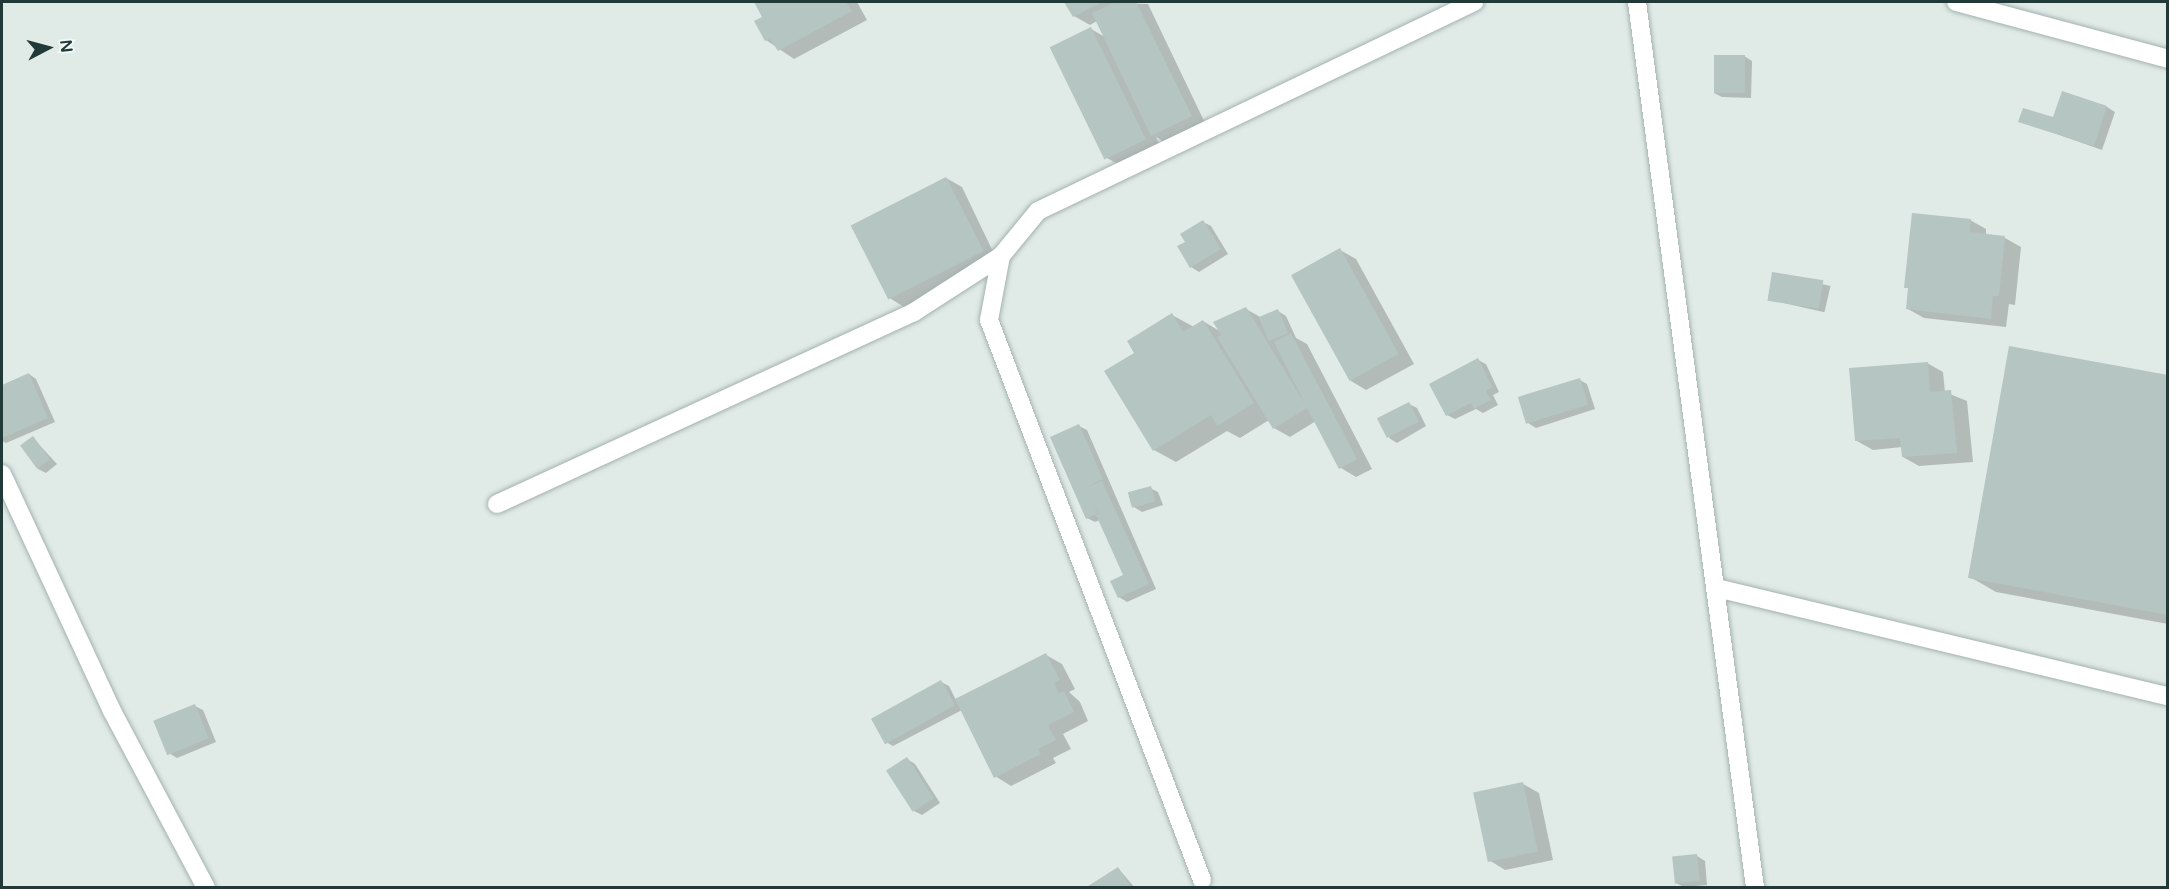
<!DOCTYPE html>
<style>
body{margin:0}
#map{position:relative;width:2169px;height:889px;overflow:hidden;background:#e0eae7;font-family:"Varela Round",sans-serif}
div>[style]{position:absolute}
.shadow>*{inset:0;background:#0003;transform-origin:0 0}
.building>*{inset:0;background:#b5c5c1;transform-origin:0 0}
.roads{filter:drop-shadow(0 0 2px #a3b2af) drop-shadow(0 0 2px #a3b2af)}
.minor>*{height:18px;margin:-9px;padding:0 9px;transform-origin:9px;border-radius:9px;background:#fff}
span{translate:-50% -50%;white-space:nowrap;text-align:center;line-height:1.15;-webkit-text-stroke:4.5px #f0f7f5;paint-order:stroke}
.frame{position:absolute;inset:0;border:3px solid #213a37;pointer-events:none}
.north{position:absolute;left:18px;top:18px;width:60px;height:60px;-webkit-text-stroke:4px #f0f7f5;paint-order:stroke;rotate:84deg;font-size:16px;font-weight:700;line-height:24px;text-align:center;color:#213a37}
.north::after{content:'';display:block;margin:auto;width:21px;height:27px;background:#213a37;clip-path:polygon(50% 0,100% 100%,50% 72%,0 100%)}
</style>
<div id="map">
<div class="shadow">
<i style="clip-path:polygon(756px 2px,857px 2px,867px 20px,794px 59px,766px 40px,764px 17px)"></i>
<i style="clip-path:polygon(1066px 2px,1148px 4px,1206px 125px,1168px 144px,1156px 137px,1161px 148px,1123px 167px,1107px 158px,1091px 29px,1105px 37px,1097px 21px,1090px 25px,1074px 16px)"></i>
<i style="clip-path:polygon(1744px 56px,1752px 61px,1751px 98px,1722px 97px,1714px 93px)"></i>
<i style="clip-path:polygon(2107px 107px,2115px 112px,2102px 150px,2020px 121px,2054px 119px)"></i>
<i style="clip-path:polygon(946px 178px,962px 187px,997px 260px,904px 307px,888px 297px)"></i>
<i style="clip-path:polygon(1970px 220px,1986px 229px,1986px 236px,2005px 238px,2021px 247px,2015px 305px,2009px 304px,2006px 327px,1924px 318px,1908px 309px,1910px 289px,1906px 287px)"></i>
<i style="clip-path:polygon(1203px 222px,1211px 226px,1228px 254px,1199px 272px,1191px 267px,1187px 243px)"></i>
<i style="clip-path:polygon(1340px 250px,1356px 259px,1414px 364px,1366px 390px,1351px 381px,1293px 277px)"></i>
<i style="left:1774px;top:273px;width:58px;height:27px;rotate:13deg"></i>
<i style="clip-path:polygon(1246px 309px,1262px 318px,1278px 311px,1286px 316px,1296px 338px,1307px 344px,1372px 469px,1356px 477px,1341px 468px,1316px 421px,1290px 437px,1274px 428px,1269px 420px,1240px 438px,1227px 431px,1176px 462px,1154px 450px,1136px 353px,1172px 315px,1194px 327px,1203px 321px,1221px 332px)"></i>
<i style="clip-path:polygon(1478px 360px,1486px 364px,1499px 392px,1493px 395px,1498px 405px,1483px 413px,1476px 409px,1455px 419px,1447px 415px)"></i>
<i style="clip-path:polygon(1927px 363px,1943px 372px,1945px 392px,1967px 401px,1973px 462px,1919px 466px,1903px 457px,1902px 447px,1873px 450px,1857px 441px)"></i>
<i style="clip-path:polygon(29px 374px,36px 379px,55px 422px,6px 443px,2px 441px,2px 388px)"></i>
<i style="clip-path:polygon(2168px 376px,2168px 624px,1996px 592px,1970px 577px)"></i>
<i style="clip-path:polygon(1580px 380px,1587px 384px,1595px 409px,1536px 428px,1528px 423px)"></i>
<i style="clip-path:polygon(1409px 404px,1417px 408px,1426px 426px,1397px 443px,1389px 438px)"></i>
<i style="clip-path:polygon(1079px 426px,1087px 430px,1156px 589px,1127px 602px,1119px 597px,1112px 582px,1125px 575px,1100px 520px,1095px 522px,1087px 518px)"></i>
<i style="clip-path:polygon(33px 438px,57px 464px,46px 473px,38px 469px)"></i>
<i style="clip-path:polygon(1150px 488px,1158px 492px,1163px 505px,1142px 512px,1134px 507px)"></i>
<i style="clip-path:polygon(1046px 655px,1062px 664px,1075px 689px,1069px 692px,1080px 702px,1088px 721px,1063px 734px,1071px 749px,1053px 758px,1056px 763px,1011px 786px,995px 776px,962px 710px,893px 746px,886px 742px,941px 682px,949px 686px,956px 700px)"></i>
<i style="clip-path:polygon(195px 706px,203px 710px,216px 742px,177px 758px,169px 753px)"></i>
<i style="clip-path:polygon(907px 759px,915px 764px,940px 803px,922px 815px,914px 811px)"></i>
<i style="clip-path:polygon(1523px 784px,1539px 793px,1553px 860px,1505px 870px,1489px 860px)"></i>
<i style="clip-path:polygon(1697px 856px,1705px 861px,1707px 885px,1684px 887px,1676px 883px)"></i>
<i style="clip-path:polygon(1118px 868px,1135px 888px,1088px 888px)"></i>
</div>
<div class="building">
<i style="clip-path:polygon(754px 2px,846px 2px,852px 11px,778px 51px,770px 39px,765px 41px,754px 21px,762px 17px)"></i>
<i style="clip-path:polygon(1064px 2px,1102px 2px,1073px 17px)"></i>
<i style="clip-path:polygon(1116px 2px,1136px 2px,1192px 116px,1151px 136px,1092px 13px)"></i>
<i style="left:1091px;top:27px;width:125px;height:46px;rotate:64deg"></i>
<i style="left:1714px;top:55px;width:31px;height:38px"></i>
<i style="clip-path:polygon(2062px 91px,2107px 106px,2094px 146px,2018px 122px,2023px 108px,2053px 117px)"></i>
<i style="left:946px;top:177px;width:83px;height:107px;rotate:63deg"></i>
<i style="clip-path:polygon(1912px 213px,1971px 219px,1970px 232px,2005px 236px,1999px 296px,1993px 296px,1991px 319px,1906px 309px,1908px 288px,1904px 288px)"></i>
<i style="clip-path:polygon(1203px 220px,1221px 249px,1190px 268px,1177px 246px,1185px 242px,1180px 234px)"></i>
<i style="left:1340px;top:248px;width:121px;height:56px;rotate:61deg"></i>
<i style="left:1772px;top:272px;width:52px;height:29px;rotate:9deg"></i>
<i style="clip-path:polygon(1246px 307px,1305px 404px,1274px 342px,1291px 333px,1357px 459px,1339px 469px,1307px 408px,1273px 429px,1217px 337px,1221px 335px,1213px 322px)"></i>
<i style="left:1278px;top:309px;width:26px;height:21px;rotate:67deg"></i>
<i style="clip-path:polygon(1172px 313px,1183px 332px,1203px 320px,1254px 403px,1217px 426px,1211px 415px,1153px 451px,1104px 371px,1134px 353px,1127px 341px)"></i>
<i style="clip-path:polygon(2009px 346px,2168px 375px,2168px 615px,1968px 578px)"></i>
<i style="clip-path:polygon(1478px 358px,1492px 387px,1486px 391px,1491px 400px,1474px 409px,1471px 403px,1446px 416px,1429px 384px)"></i>
<i style="clip-path:polygon(1928px 362px,1930px 392px,1951px 390px,1957px 453px,1902px 457px,1900px 438px,1855px 441px,1849px 368px)"></i>
<i style="clip-path:polygon(29px 373px,48px 418px,2px 438px,2px 385px)"></i>
<i style="left:1580px;top:378px;width:28px;height:65px;rotate:73deg"></i>
<i style="left:1409px;top:402px;width:22px;height:36px;rotate:63deg"></i>
<i style="clip-path:polygon(1079px 424px,1103px 479px,1087px 487px,1102px 481px,1149px 584px,1118px 598px,1110px 581px,1123px 575px,1096px 515px,1099px 514px,1093px 501px,1098px 513px,1086px 519px,1050px 437px)"></i>
<i style="left:33px;top:436px;width:29px;height:16px;rotate:54deg"></i>
<i style="left:1151px;top:486px;width:16px;height:24px;rotate:75deg"></i>
<i style="clip-path:polygon(1046px 653px,1060px 680px,1054px 683px,1059px 694px,1064px 691px,1074px 712px,1048px 725px,1056px 740px,1038px 749px,1041px 754px,994px 778px,955px 699px)"></i>
<i style="left:941px;top:680px;width:29px;height:80px;rotate:61deg"></i>
<i style="left:195px;top:704px;width:37px;height:45px;rotate:68deg"></i>
<i style="left:907px;top:757px;width:49px;height:25px;rotate:57deg"></i>
<i style="left:1523px;top:782px;width:71px;height:51px;rotate:78deg"></i>
<i style="left:1697px;top:854px;width:27px;height:25px;rotate:84deg"></i>
<i style="clip-path:polygon(1118px 867px,1131px 888px,1085px 888px)"></i>
</div>
<div class="roads">
<div class="minor">
<i style="left:1637px;top:2px;width:894px;rotate:82.41deg"></i>
<i style="left:1956px;top:2px;width:220px;rotate:15deg"></i>
<i style="left:2px;top:474px;width:261px;rotate:65.1deg"></i>
<i style="left:112px;top:711px;width:200px;rotate:62deg"></i>
<i style="left:497px;top:504px;width:459px;rotate:-24.7deg"></i>
<i style="left:914px;top:312px;width:103px;rotate:-32.8deg"></i>
<i style="left:1717px;top:588px;width:464px;rotate:13.5deg"></i>
<i style="left:1202px;top:880px;width:599px;rotate:-110.82deg"></i>
<i style="left:989px;top:320px;width:65px;rotate:-79.4deg"></i>
<i style="left:1001px;top:256px;width:58px;rotate:-50.6deg"></i>
<i style="left:1038px;top:211px;width:484px;rotate:-25.6deg"></i>
</div>
</div>
<div class="frame"></div>
<div class="north">N</div>
</div>
